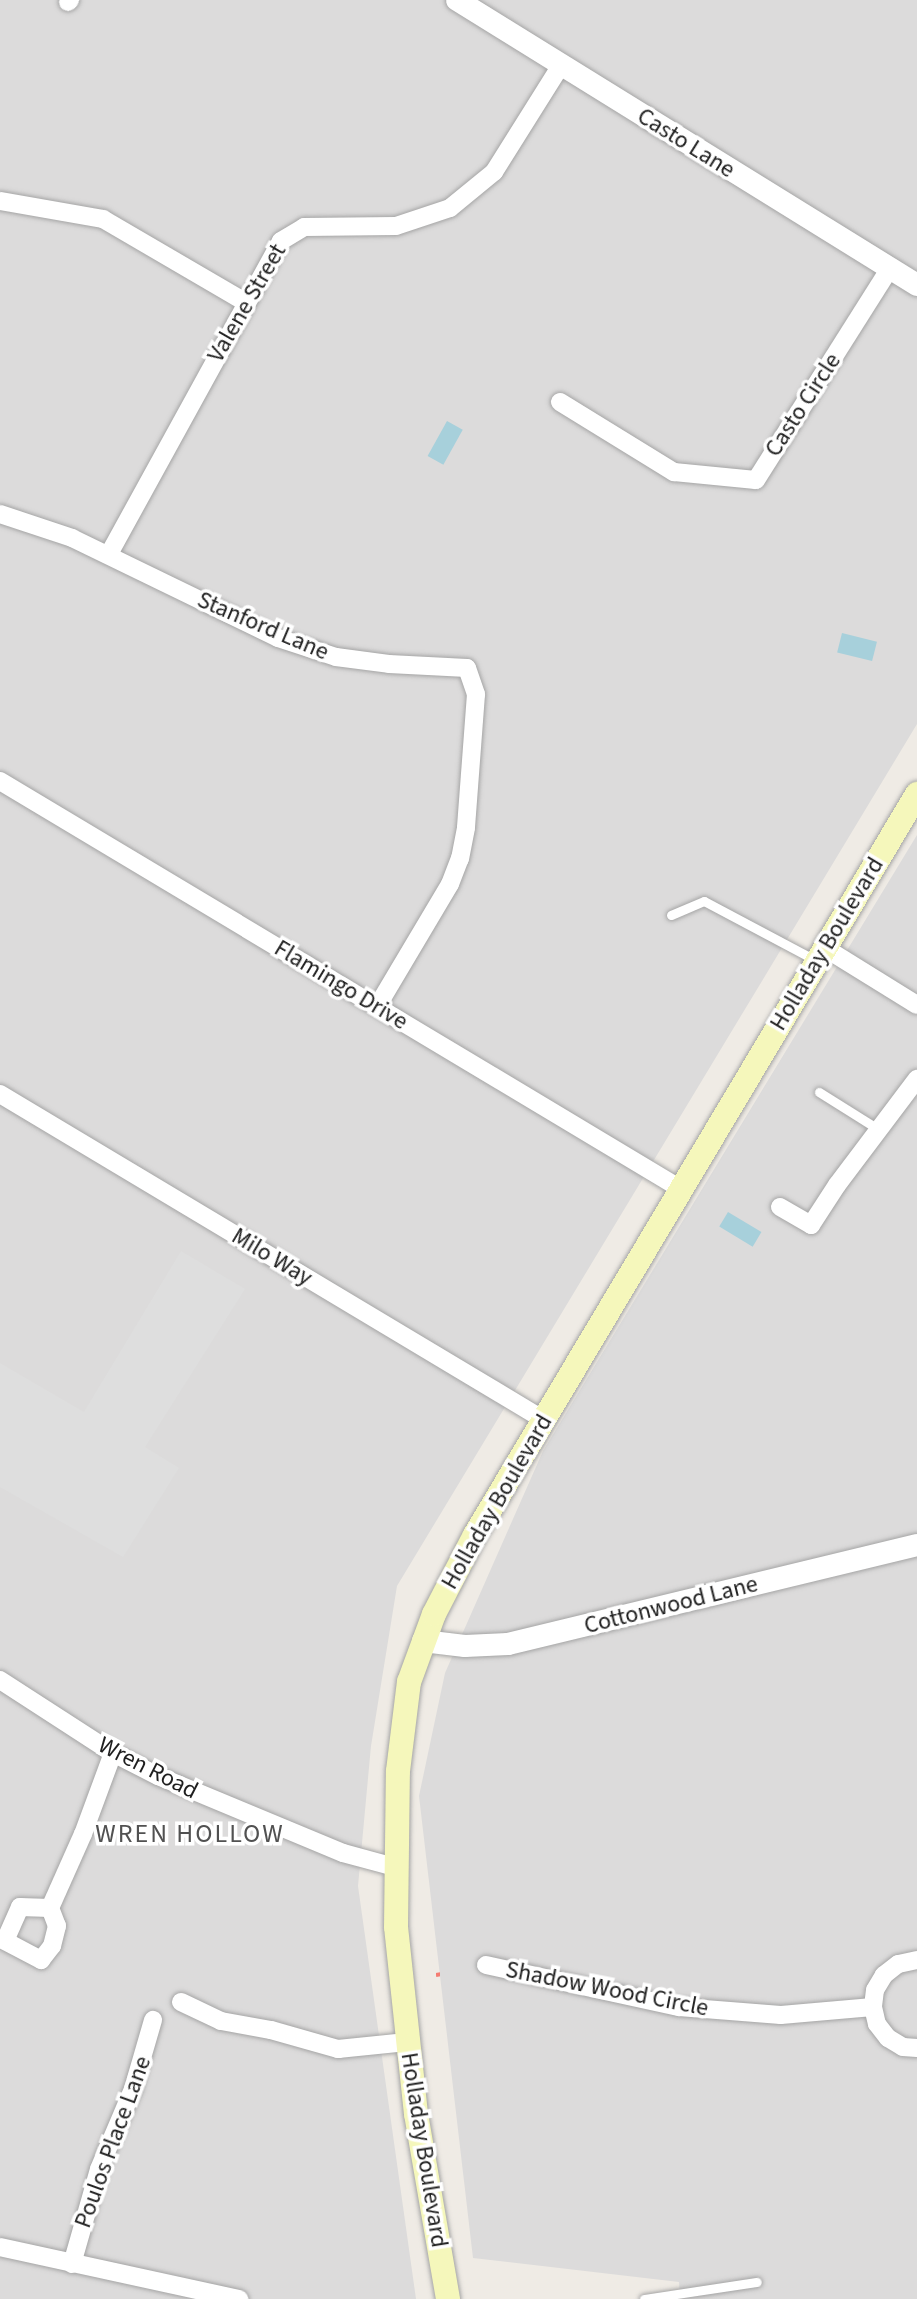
<!DOCTYPE html>
<style>
body{margin:0}
#map{position:relative;width:917px;height:2299px;overflow:hidden;background:#efebe5;font-family:"Source Sans 3",sans-serif}
div>[style]{position:absolute}
.residential>*{inset:0;background:#dcdbdb}
.parking>*{inset:0;background:#dedede}
.water>*{inset:0;background:#a7d0db;transform-origin:0 0}
.path>*{height:4px;margin-top:-2px;transform-origin:0;background:repeating-linear-gradient(90deg,#f47c71 0 4px,transparent 0 8px)}
.roads{filter:drop-shadow(0 0 2px #a5a5a5) drop-shadow(0 0 2px #a5a5a5)}
.service>*{height:9px;margin:-4.5px;padding:0 4.5px;transform-origin:4.5px;border-radius:4.5px;background:#fff}
.minor>*{height:18px;margin:-9px;padding:0 9px;transform-origin:9px;border-radius:9px;background:#fff}
.tertiary>*{height:22px;margin:-11px;padding:0 11px;transform-origin:11px;border-radius:11px;background:#fff}
.secondary>*{height:24px;margin:-12px;padding:0 12px;transform-origin:12px;border-radius:12px;background:#f5f7bb}
span{translate:-50% -50%;white-space:nowrap;text-align:center;line-height:1.15;-webkit-text-stroke:7px #fff;paint-order:stroke}
.street-label{font-size:24px;color:#1e1e1e}
.neighbourhood-label{font-size:26px;color:#515151;letter-spacing:2px}
</style>
<div id="map">
<div class="residential">
<i style="clip-path:polygon(0 0,917px 0,917px 724px,397px 1586px,371px 1746px,358px 1886px,416px 2299px,0 2299px)"></i>
<i style="clip-path:polygon(917px 835px,917px 2299px,680px 2299px,679px 2282px,473px 2258px,419px 1796px,445px 1673px,543px 1451px)"></i>
</div>
<div class="parking">
<i style="clip-path:polygon(181px 1251px,245px 1289px,145px 1447px,179px 1468px,123px 1557px,0 1487px,0 1363px,84px 1412px)"></i>
</div>
<div class="water">
<i style="left:447px;top:421px;width:18px;height:40px;rotate:29deg"></i>
<i style="left:842px;top:633px;width:36px;height:20px;rotate:14deg"></i>
<i style="left:728px;top:1212px;width:39px;height:17px;rotate:31deg"></i>
</div>
<div class="path">
<i style="left:436px;top:1975px;width:6px;rotate:-9deg"></i>
</div>
<div class="roads">
<div class="service">
<i style="left:671px;top:915px;width:36px;rotate:-23deg"></i>
<i style="left:704px;top:901px;width:128px;rotate:28deg"></i>
<i style="left:819px;top:1092px;width:70px;rotate:32.1deg"></i>
<i style="left:644px;top:2299px;width:114px;rotate:-8.6deg"></i>
</div>
<div class="minor">
<i style="left:68px;top:2px;width:3px;rotate:-45deg"></i>
<i style="left:0;top:201px;width:105px;rotate:9.9deg"></i>
<i style="left:103px;top:219px;width:164px;rotate:30.3deg"></i>
<i style="left:560px;top:402px;width:134px;rotate:31.6deg"></i>
<i style="left:674px;top:472px;width:82px;rotate:5.6deg"></i>
<i style="left:756px;top:480px;width:249px;rotate:-57.7deg"></i>
<i style="left:0;top:514px;width:76px;rotate:18.4deg"></i>
<i style="left:72px;top:538px;width:229px;rotate:25.9deg"></i>
<i style="left:278px;top:638px;width:61px;rotate:18.1deg"></i>
<i style="left:336px;top:657px;width:53px;rotate:7.5deg"></i>
<i style="left:389px;top:664px;width:78px;rotate:2.9deg"></i>
<i style="left:467px;top:668px;width:28px;rotate:71deg"></i>
<i style="left:476px;top:694px;width:134px;rotate:94.3deg"></i>
<i style="left:466px;top:828px;width:31px;rotate:101deg"></i>
<i style="left:460px;top:858px;width:28px;rotate:111deg"></i>
<i style="left:450px;top:884px;width:143px;rotate:120.7deg"></i>
<i style="left:109px;top:554px;width:357px;rotate:-61.2deg"></i>
<i style="left:281px;top:241px;width:27px;rotate:-31deg"></i>
<i style="left:304px;top:227px;width:92px;rotate:-0.6deg"></i>
<i style="left:396px;top:226px;width:57px;rotate:-18.4deg"></i>
<i style="left:450px;top:208px;width:57px;rotate:-39.3deg"></i>
<i style="left:494px;top:172px;width:126px;rotate:-57.9deg"></i>
<i style="left:0;top:781px;width:794px;rotate:30.93deg"></i>
<i style="left:825px;top:948px;width:108px;rotate:31.8deg"></i>
<i style="left:0;top:1094px;width:634px;rotate:30.93deg"></i>
<i style="left:780px;top:1207px;width:36px;rotate:30deg"></i>
<i style="left:811px;top:1225px;width:48px;rotate:-57deg"></i>
<i style="left:837px;top:1185px;width:133px;rotate:-53deg"></i>
<i style="left:0;top:1680px;width:135px;rotate:32.9deg"></i>
<i style="left:113px;top:1753px;width:51px;rotate:27.1deg"></i>
<i style="left:158px;top:1776px;width:200px;rotate:22.6deg"></i>
<i style="left:343px;top:1853px;width:54px;rotate:15.1deg"></i>
<i style="left:50px;top:1908px;width:30px;rotate:-178deg"></i>
<i style="left:20px;top:1907px;width:37px;rotate:114deg"></i>
<i style="left:5px;top:1941px;width:41px;rotate:27.8deg"></i>
<i style="left:41px;top:1960px;width:18px;rotate:-52deg"></i>
<i style="left:52px;top:1946px;width:21px;rotate:-76deg"></i>
<i style="left:57px;top:1926px;width:19px;rotate:-111deg"></i>
<i style="left:50px;top:1908px;width:81px;rotate:-66deg"></i>
<i style="left:83px;top:1834px;width:86px;rotate:-69.7deg"></i>
<i style="left:917px;top:1960px;width:19px;rotate:168deg"></i>
<i style="left:898px;top:1964px;width:18px;rotate:142deg"></i>
<i style="left:884px;top:1975px;width:17px;rotate:121deg"></i>
<i style="left:875px;top:1990px;width:17px;rotate:97deg"></i>
<i style="left:873px;top:2007px;width:17px;rotate:77deg"></i>
<i style="left:877px;top:2024px;width:18px;rotate:52deg"></i>
<i style="left:888px;top:2038px;width:17px;rotate:31deg"></i>
<i style="left:903px;top:2047px;width:14px;rotate:4deg"></i>
<i style="left:486px;top:1965px;width:198px;rotate:12.3deg"></i>
<i style="left:679px;top:2007px;width:102px;rotate:4.5deg"></i>
<i style="left:781px;top:2015px;width:92px;rotate:-5deg"></i>
<i style="left:181px;top:2002px;width:44px;rotate:25.4deg"></i>
<i style="left:221px;top:2021px;width:51px;rotate:10.2deg"></i>
<i style="left:271px;top:2030px;width:70px;rotate:15.8deg"></i>
<i style="left:338px;top:2049px;width:69px;rotate:-5.8deg"></i>
<i style="left:0;top:2247px;width:245px;rotate:12.3deg"></i>
<i style="left:72px;top:2264px;width:99px;rotate:-74.1deg"></i>
<i style="left:99px;top:2169px;width:87px;rotate:-67deg"></i>
<i style="left:133px;top:2089px;width:72px;rotate:-73.8deg"></i>
</div>
<div class="tertiary">
<i style="left:457px;top:0;width:541px;rotate:31.78deg"></i>
<i style="left:423px;top:1641px;width:42px;rotate:6.8deg"></i>
<i style="left:465px;top:1646px;width:43px;rotate:-2.7deg"></i>
<i style="left:508px;top:1644px;width:421px;rotate:-13.6deg"></i>
</div>
<div class="secondary">
<i style="left:448px;top:2299px;width:188px;rotate:-99.8deg"></i>
<i style="left:416px;top:2114px;width:188px;rotate:-96.1deg"></i>
<i style="left:396px;top:1927px;width:156px;rotate:-89.3deg"></i>
<i style="left:398px;top:1771px;width:90px;rotate:-83deg"></i>
<i style="left:409px;top:1682px;width:72px;rotate:-69.8deg"></i>
<i style="left:434px;top:1614px;width:89px;rotate:-62.6deg"></i>
<i style="left:475px;top:1535px;width:863px;rotate:-59.18deg"></i>
</div>
</div>
<div class="street-label">
<span style="left:686px;top:143px;rotate:32deg">Casto Lane</span>
<span style="left:247px;top:303px;rotate:-60deg">Valene Street</span>
<span style="left:803px;top:405px;rotate:-57deg">Casto Circle</span>
<span style="left:263px;top:626px;rotate:23deg">Stanford Lane</span>
<span style="left:827px;top:944px;rotate:-59deg">Holladay Boulevard</span>
<span style="left:341px;top:985px;rotate:31deg">Flamingo Drive</span>
<span style="left:272px;top:1257px;rotate:31deg">Milo Way</span>
<span style="left:497px;top:1502px;rotate:-60deg">Holladay Boulevard</span>
<span style="left:671px;top:1605px;rotate:-14deg">Cottonwood Lane</span>
<span style="left:148px;top:1768px;rotate:27deg">Wren Road</span>
<span style="left:607px;top:1989px;rotate:11deg">Shadow Wood Circle</span>
<span style="left:113px;top:2142px;rotate:-70deg">Poulos Place Lane</span>
<span style="left:424px;top:2150px;rotate:81deg">Holladay Boulevard</span>
</div>
<div class="neighbourhood-label">
<span style="left:190px;top:1834px">WREN HOLLOW</span>
</div>
</div>
